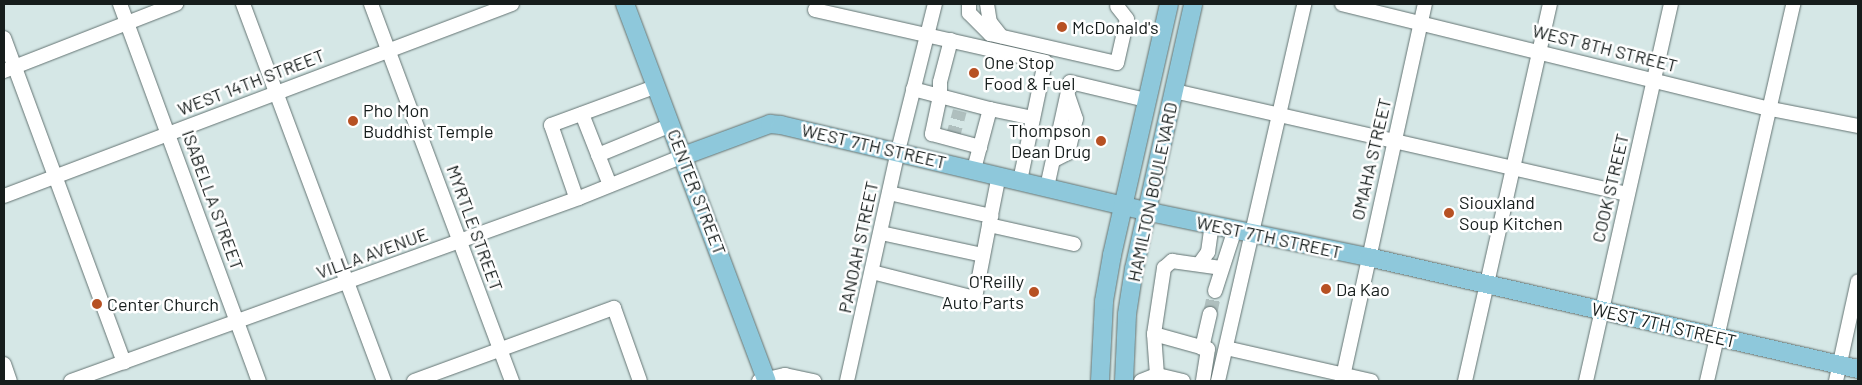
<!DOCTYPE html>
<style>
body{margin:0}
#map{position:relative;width:1862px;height:385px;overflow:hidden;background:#d5e7e6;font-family:Barlow,sans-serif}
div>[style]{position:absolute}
.minor-tunnel>*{height:14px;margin-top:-7px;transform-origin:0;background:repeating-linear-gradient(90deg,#afbfbe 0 14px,transparent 0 21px)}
.roads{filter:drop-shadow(0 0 1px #647473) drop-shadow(0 0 1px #647473)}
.minor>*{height:14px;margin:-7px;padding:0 7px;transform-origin:7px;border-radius:7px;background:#fff}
.major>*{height:18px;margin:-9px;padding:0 9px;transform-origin:9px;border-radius:9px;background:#8ec8db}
.dots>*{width:14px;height:14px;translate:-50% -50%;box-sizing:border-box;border:2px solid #fff;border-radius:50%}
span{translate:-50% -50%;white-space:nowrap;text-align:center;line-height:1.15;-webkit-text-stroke:5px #fff;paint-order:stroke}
.poi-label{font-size:18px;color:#161d1c}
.left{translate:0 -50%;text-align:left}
.right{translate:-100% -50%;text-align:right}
.street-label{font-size:18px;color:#161d1c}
.frame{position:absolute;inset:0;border:5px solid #161d1c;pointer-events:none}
</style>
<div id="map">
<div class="minor-tunnel">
<i style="left:952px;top:140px;width:30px;rotate:-75deg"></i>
<i style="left:1210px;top:314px;width:24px;rotate:-78deg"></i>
</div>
<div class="roads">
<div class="minor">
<i style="left:120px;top:4px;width:402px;rotate:69.8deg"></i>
<i style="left:243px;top:4px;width:403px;rotate:69.5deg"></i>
<i style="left:371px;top:4px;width:403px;rotate:69.5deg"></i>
<i style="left:969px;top:4px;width:9px;rotate:90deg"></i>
<i style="left:969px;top:13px;width:30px;rotate:45deg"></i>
<i style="left:990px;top:34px;width:130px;rotate:12.9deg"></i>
<i style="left:1117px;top:63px;width:45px;rotate:-77.2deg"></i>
<i style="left:1127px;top:19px;width:16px;rotate:-128deg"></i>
<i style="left:987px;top:4px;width:18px;rotate:81deg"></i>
<i style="left:990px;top:22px;width:18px;rotate:52deg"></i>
<i style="left:1342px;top:4px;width:442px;rotate:13.8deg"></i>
<i style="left:1771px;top:109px;width:89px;rotate:11.1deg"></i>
<i style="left:815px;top:10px;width:236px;rotate:12.7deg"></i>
<i style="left:1045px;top:62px;width:122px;rotate:101.9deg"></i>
<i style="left:4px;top:38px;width:346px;rotate:69.7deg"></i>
<i style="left:951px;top:40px;width:43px;rotate:104.7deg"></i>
<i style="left:940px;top:82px;width:14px;rotate:90deg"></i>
<i style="left:940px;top:96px;width:39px;rotate:102deg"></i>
<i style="left:932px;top:134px;width:50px;rotate:15.2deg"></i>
<i style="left:4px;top:71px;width:185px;rotate:-21.3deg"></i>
<i style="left:913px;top:89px;width:80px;rotate:14.6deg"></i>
<i style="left:990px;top:109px;width:62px;rotate:104.9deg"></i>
<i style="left:1174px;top:91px;width:465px;rotate:12.8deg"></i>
<i style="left:990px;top:109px;width:44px;rotate:11.8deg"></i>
<i style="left:582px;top:114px;width:76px;rotate:68.5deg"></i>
<i style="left:598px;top:155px;width:79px;rotate:-22.3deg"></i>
<i style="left:1054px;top:160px;width:16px;rotate:-27deg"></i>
<i style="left:1068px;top:153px;width:35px;rotate:-77deg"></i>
<i style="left:1076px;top:119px;width:24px;rotate:-109deg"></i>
<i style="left:1047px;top:187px;width:107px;rotate:-77.6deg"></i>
<i style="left:1070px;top:82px;width:78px;rotate:13.3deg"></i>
<i style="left:889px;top:193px;width:105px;rotate:12.7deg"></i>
<i style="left:4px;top:196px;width:543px;rotate:-20.7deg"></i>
<i style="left:576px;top:197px;width:76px;rotate:-109.1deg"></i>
<i style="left:551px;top:125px;width:113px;rotate:-20.2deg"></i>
<i style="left:989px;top:225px;width:51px;rotate:-78.7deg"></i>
<i style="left:881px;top:233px;width:104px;rotate:12.2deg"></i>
<i style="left:1200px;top:263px;width:14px;rotate:-54deg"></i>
<i style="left:1208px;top:252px;width:27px;rotate:-82deg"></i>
<i style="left:872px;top:272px;width:106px;rotate:14.2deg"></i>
<i style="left:975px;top:298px;width:74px;rotate:-79.1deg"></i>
<i style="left:989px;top:225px;width:87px;rotate:12.6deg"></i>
<i style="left:1215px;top:291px;width:65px;rotate:-72.1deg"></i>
<i style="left:1154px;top:334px;width:56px;rotate:15.5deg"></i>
<i style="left:1208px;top:349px;width:32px;rotate:99deg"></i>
<i style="left:1202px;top:348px;width:35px;rotate:-77deg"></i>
<i style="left:1226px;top:348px;width:149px;rotate:12.8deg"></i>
<i style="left:4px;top:364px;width:18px;rotate:71deg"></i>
<i style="left:71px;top:381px;width:540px;rotate:-19.81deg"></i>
<i style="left:579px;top:198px;width:112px;rotate:-22deg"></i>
<i style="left:414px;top:381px;width:213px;rotate:-20.1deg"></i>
<i style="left:614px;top:308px;width:77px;rotate:70.4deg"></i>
<i style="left:759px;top:381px;width:27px;rotate:-13deg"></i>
<i style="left:785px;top:375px;width:30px;rotate:12deg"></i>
<i style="left:847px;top:381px;width:236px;rotate:-77.5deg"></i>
<i style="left:898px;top:151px;width:152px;rotate:-75.9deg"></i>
<i style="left:1141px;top:381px;width:17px;rotate:-21deg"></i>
<i style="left:1183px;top:381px;width:27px;rotate:-167deg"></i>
<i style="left:1157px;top:375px;width:41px;rotate:-94.2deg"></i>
<i style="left:1154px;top:334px;width:67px;rotate:-81.4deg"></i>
<i style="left:1164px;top:268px;width:11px;rotate:-41deg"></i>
<i style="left:1172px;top:261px;width:49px;rotate:8.1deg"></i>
<i style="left:1218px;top:381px;width:387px;rotate:-77.1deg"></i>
<i style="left:1342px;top:381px;width:386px;rotate:-77.6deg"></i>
<i style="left:1465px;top:381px;width:386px;rotate:-77.3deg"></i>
<i style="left:1586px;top:381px;width:386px;rotate:-77.3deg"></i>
<i style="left:1707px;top:381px;width:387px;rotate:-77.1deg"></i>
<i style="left:1836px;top:381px;width:102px;rotate:-77.6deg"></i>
</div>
<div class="major">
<i style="left:625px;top:4px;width:403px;rotate:69.4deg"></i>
<i style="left:683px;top:156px;width:93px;rotate:-20.2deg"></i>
<i style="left:770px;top:124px;width:11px;rotate:5deg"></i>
<i style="left:781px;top:125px;width:374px;rotate:13.3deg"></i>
<i style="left:1145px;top:211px;width:228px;rotate:11.7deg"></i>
<i style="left:1368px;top:257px;width:503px;rotate:12.88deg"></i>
<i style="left:1100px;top:381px;width:80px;rotate:-87.1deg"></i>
<i style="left:1104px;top:301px;width:47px;rotate:-80.1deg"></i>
<i style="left:1112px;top:255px;width:257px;rotate:-77.2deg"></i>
<i style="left:1124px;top:381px;width:67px;rotate:-87.4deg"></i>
<i style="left:1127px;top:314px;width:46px;rotate:-81.2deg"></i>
<i style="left:1134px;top:269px;width:271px;rotate:-77.4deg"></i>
</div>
</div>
<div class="dots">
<i style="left:1062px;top:27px;background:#b75123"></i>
<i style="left:974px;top:73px;background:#b75123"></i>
<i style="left:353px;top:121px;background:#b75123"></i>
<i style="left:1101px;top:141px;background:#b75123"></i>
<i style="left:1449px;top:213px;background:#b75123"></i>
<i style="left:1326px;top:289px;background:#b75123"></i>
<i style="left:1034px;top:292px;background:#b75123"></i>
<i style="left:97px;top:304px;background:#b75123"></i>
</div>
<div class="poi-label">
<span class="left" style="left:1072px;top:27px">McDonald's</span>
<span class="left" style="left:984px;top:73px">One Stop<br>Food &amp; Fuel</span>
<span class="left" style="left:363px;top:121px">Pho Mon<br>Buddhist Temple</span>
<span class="right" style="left:1091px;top:141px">Thompson<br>Dean Drug</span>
<span class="left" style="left:1459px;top:213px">Siouxland<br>Soup Kitchen</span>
<span class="right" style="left:1024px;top:292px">O'Reilly<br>Auto Parts</span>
<span class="left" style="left:1336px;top:289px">Da Kao</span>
<span class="left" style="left:107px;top:304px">Center Church</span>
</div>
<div class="street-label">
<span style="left:1605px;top:48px;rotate:14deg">WEST 8TH STREET</span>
<span style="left:251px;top:82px;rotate:-21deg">WEST 14TH STREET</span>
<span style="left:874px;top:146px;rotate:13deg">WEST 7TH STREET</span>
<span style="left:1371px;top:159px;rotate:-77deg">OMAHA STREET</span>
<span style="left:1610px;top:188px;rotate:-77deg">COOK STREET</span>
<span style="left:697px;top:192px;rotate:69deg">CENTER STREET</span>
<span style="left:1152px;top:192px;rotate:-78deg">HAMILTON BOULEVARD</span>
<span style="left:213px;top:200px;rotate:70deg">ISABELLA STREET</span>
<span style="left:475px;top:228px;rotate:70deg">MYRTLE STREET</span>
<span style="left:1269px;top:237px;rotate:12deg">WEST 7TH STREET</span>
<span style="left:858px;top:247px;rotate:-78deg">PANOAH STREET</span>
<span style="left:372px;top:253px;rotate:-20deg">VILLA AVENUE</span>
<span style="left:1664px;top:325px;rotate:13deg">WEST 7TH STREET</span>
</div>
<div class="frame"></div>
</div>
